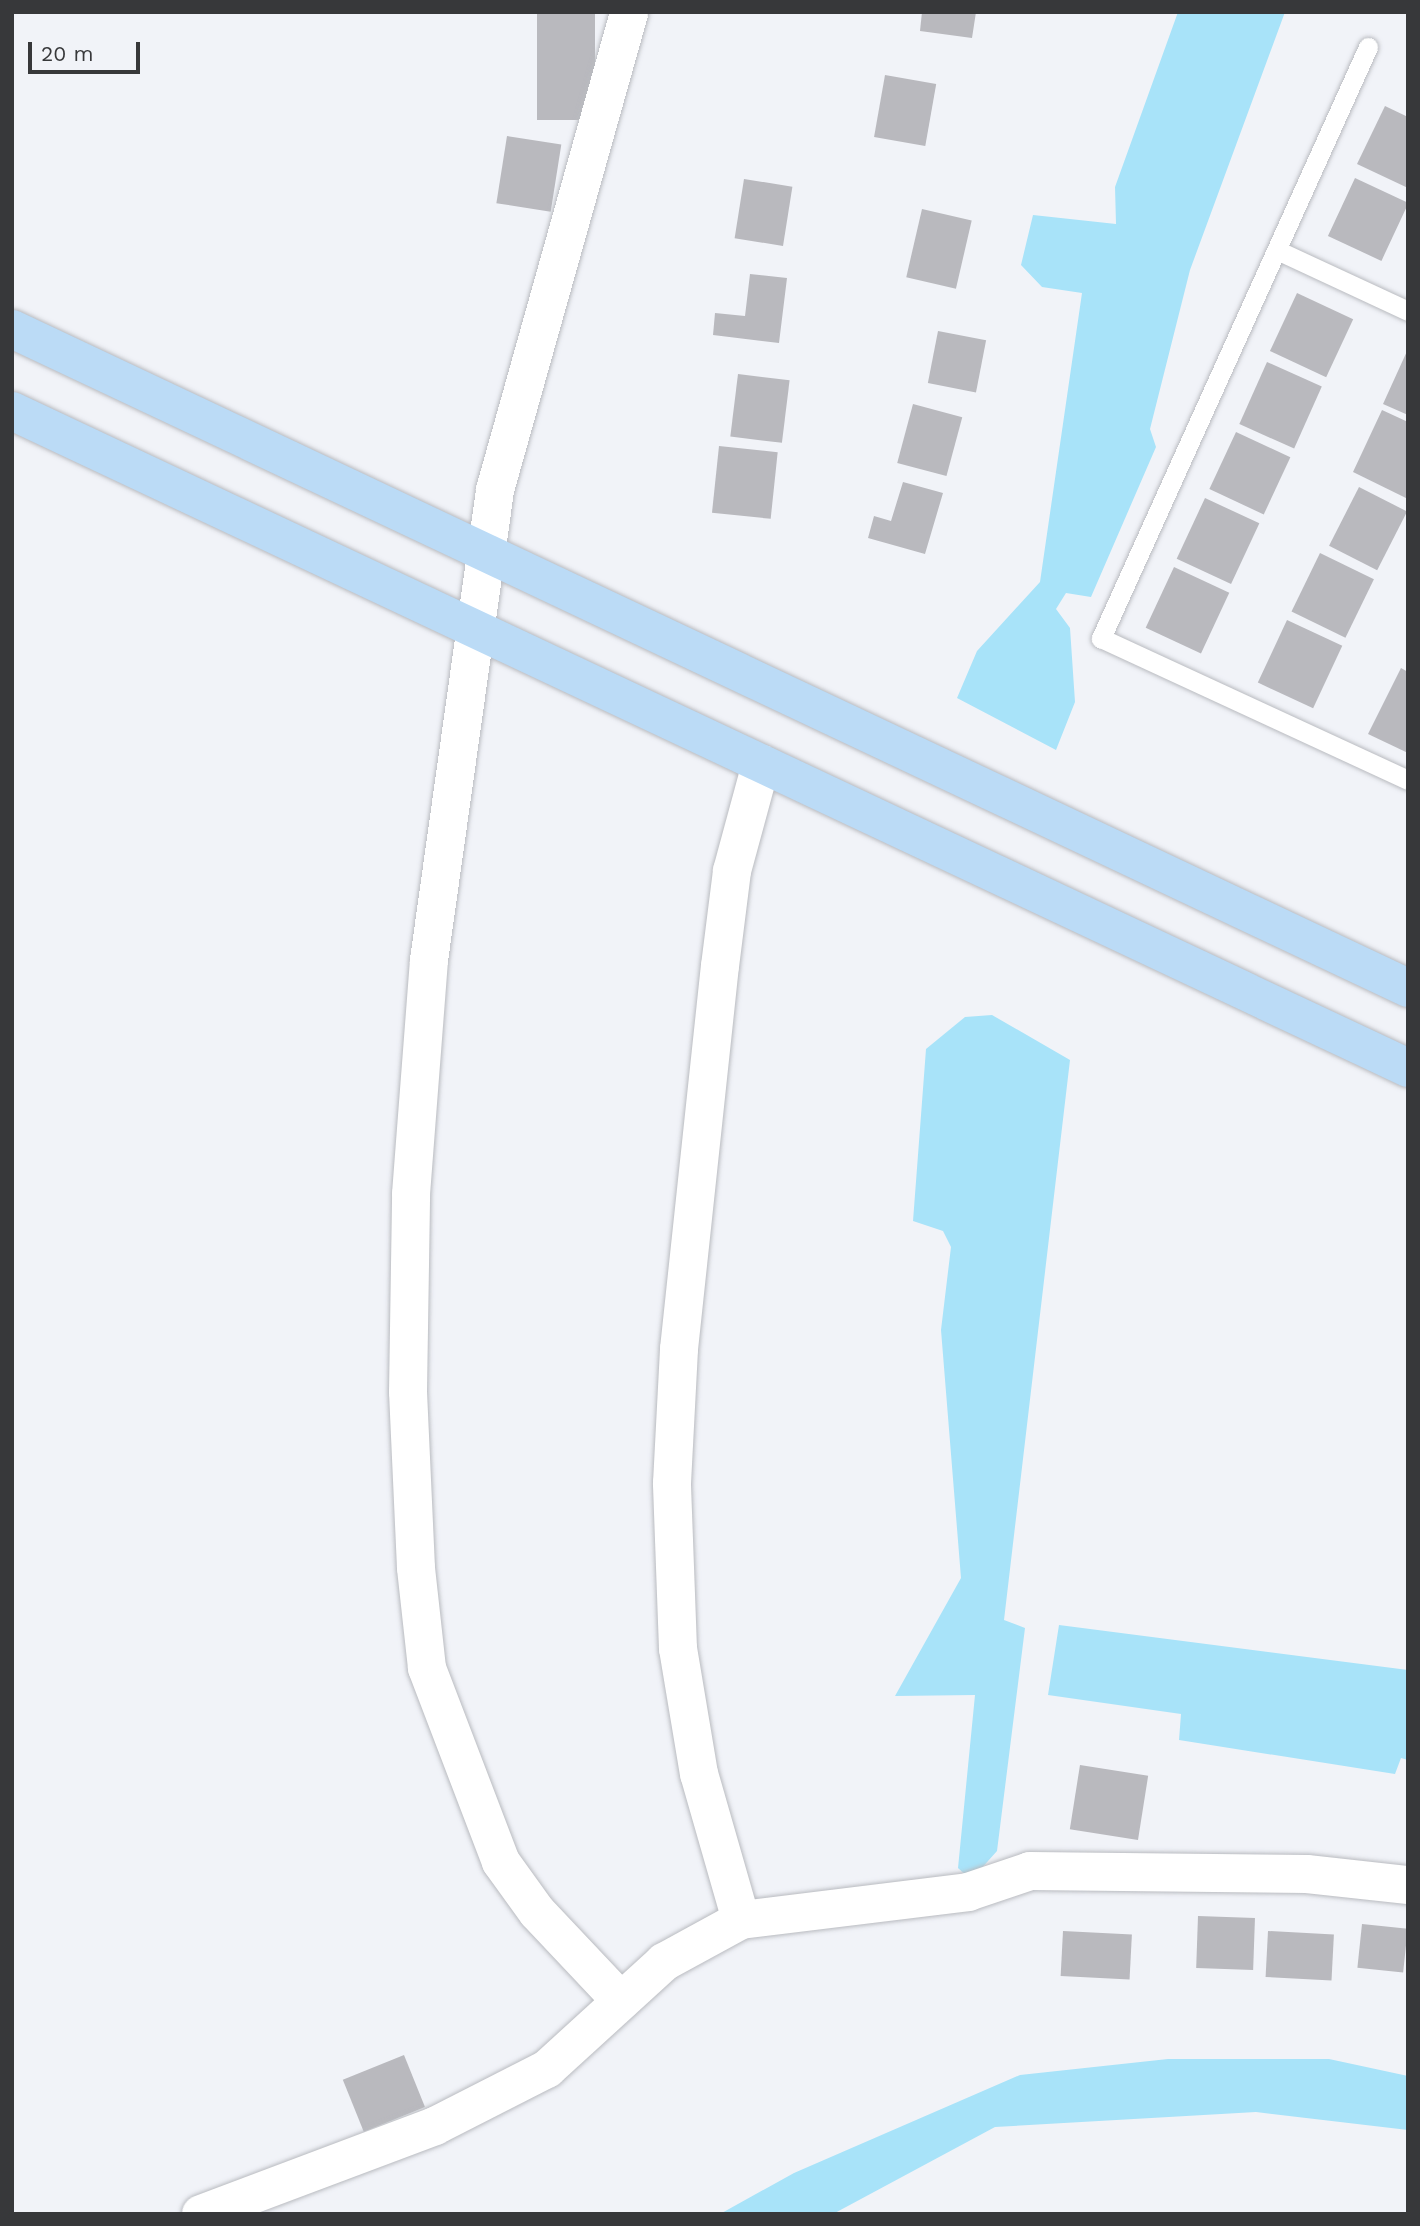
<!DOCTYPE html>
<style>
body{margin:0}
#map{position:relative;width:1420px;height:2226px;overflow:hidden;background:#f1f3f8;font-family:"Work Sans",sans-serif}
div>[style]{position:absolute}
.water>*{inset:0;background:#a8e3f9}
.building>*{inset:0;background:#b9b9be;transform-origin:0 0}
.roads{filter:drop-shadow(0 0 2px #b9bbc0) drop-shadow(0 0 2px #b9bbc0)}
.service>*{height:19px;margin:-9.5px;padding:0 9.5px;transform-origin:9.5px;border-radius:9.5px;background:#fff}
.minor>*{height:38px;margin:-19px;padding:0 19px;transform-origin:19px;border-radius:19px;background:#fff}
.primary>*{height:38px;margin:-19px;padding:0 19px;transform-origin:19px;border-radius:19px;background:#bbdbf6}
span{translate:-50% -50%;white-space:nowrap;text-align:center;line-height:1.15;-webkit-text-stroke:6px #f1f3f8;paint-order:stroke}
.frame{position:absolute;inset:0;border:14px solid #37383a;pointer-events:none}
.scale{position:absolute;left:28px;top:42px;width:112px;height:32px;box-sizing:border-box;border:4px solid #37383a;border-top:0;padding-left:9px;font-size:21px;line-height:24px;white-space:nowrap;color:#37383a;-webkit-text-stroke:5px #f1f3f8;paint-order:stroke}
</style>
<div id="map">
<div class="water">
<i style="clip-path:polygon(1178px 12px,1285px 12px,1190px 270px,1150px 429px,1156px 447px,1091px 597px,1066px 593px,1056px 609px,1070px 628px,1075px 702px,1056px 750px,957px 698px,977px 651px,1040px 582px,1082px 293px,1042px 287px,1021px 265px,1033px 215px,1116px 224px,1115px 187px)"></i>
<i style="clip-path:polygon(992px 1015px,1070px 1060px,1004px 1620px,1025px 1628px,997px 1851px,971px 1880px,958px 1868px,975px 1695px,895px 1696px,961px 1578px,941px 1330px,951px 1247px,943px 1231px,913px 1221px,926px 1049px,965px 1017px)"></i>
<i style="clip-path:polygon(1059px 1625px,1408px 1670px,1408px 1760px,1401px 1758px,1395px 1774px,1179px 1740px,1181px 1714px,1048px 1695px)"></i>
<i style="clip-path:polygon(1168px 2059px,1329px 2059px,1408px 2076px,1408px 2130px,1256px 2112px,995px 2127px,833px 2214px,720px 2214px,794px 2173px,1020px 2075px)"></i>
</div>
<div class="building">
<i style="left:537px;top:12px;width:58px;height:108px"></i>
<i style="clip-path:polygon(922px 12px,976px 12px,972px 38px,920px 31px)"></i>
<i style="left:885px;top:75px;width:52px;height:63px;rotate:10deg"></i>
<i style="clip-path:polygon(1385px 106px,1408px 117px,1408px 188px,1357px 164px)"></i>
<i style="left:507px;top:136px;width:55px;height:68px;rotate:9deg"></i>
<i style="left:1355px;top:178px;width:59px;height:64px;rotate:25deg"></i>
<i style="left:744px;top:179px;width:49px;height:60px;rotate:9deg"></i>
<i style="left:922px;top:209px;width:51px;height:70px;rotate:13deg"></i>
<i style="clip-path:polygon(750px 274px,787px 278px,779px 343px,713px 335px,715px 313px,745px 316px)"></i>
<i style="left:1297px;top:293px;width:62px;height:64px;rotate:25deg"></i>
<i style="left:938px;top:331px;width:49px;height:53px;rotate:11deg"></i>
<i style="clip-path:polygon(1408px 349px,1408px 415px,1383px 404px)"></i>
<i style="left:1267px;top:362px;width:60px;height:68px;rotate:24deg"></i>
<i style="left:738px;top:374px;width:52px;height:63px;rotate:7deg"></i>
<i style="left:913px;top:404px;width:51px;height:61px;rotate:15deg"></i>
<i style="clip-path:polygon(1382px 410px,1408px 422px,1408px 499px,1353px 472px)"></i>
<i style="left:1236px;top:432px;width:60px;height:63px;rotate:25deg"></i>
<i style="left:719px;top:446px;width:59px;height:67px;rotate:6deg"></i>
<i style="clip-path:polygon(903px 482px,943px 493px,925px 554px,868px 538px,874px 516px,891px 521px)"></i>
<i style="left:1359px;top:487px;width:54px;height:66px;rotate:27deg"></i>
<i style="left:1205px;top:498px;width:60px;height:67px;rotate:25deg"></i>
<i style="left:1320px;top:553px;width:60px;height:65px;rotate:26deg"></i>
<i style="left:1174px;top:567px;width:61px;height:67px;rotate:25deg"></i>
<i style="left:1287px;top:620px;width:61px;height:69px;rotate:25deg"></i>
<i style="clip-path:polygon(1401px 668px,1408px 672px,1408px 753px,1368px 734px)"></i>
<i style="left:1080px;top:1765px;width:69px;height:65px;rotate:9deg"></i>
<i style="left:1198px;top:1916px;width:57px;height:52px;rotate:2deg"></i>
<i style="left:1362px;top:1924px;width:46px;height:44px;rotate:6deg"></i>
<i style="left:1063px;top:1931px;width:69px;height:45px;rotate:3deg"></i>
<i style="left:1268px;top:1931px;width:66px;height:46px;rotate:3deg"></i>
<i style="left:404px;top:2055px;width:56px;height:66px;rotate:68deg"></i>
</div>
<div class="roads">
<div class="service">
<i style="left:1368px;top:47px;width:649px;rotate:114.31deg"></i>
<i style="left:1101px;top:638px;width:338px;rotate:24.8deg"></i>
<i style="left:1279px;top:251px;width:142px;rotate:24.9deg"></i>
</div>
<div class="minor">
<i style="left:741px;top:1920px;width:152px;rotate:-106deg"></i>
<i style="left:699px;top:1774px;width:127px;rotate:-99.5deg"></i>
<i style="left:678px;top:1649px;width:166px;rotate:-92.1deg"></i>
<i style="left:672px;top:1483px;width:134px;rotate:-87deg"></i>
<i style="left:679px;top:1349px;width:385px;rotate:-83.9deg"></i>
<i style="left:720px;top:966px;width:96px;rotate:-82.8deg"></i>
<i style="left:732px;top:871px;width:111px;rotate:-74.8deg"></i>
<i style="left:621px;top:2001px;width:122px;rotate:-133.3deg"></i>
<i style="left:537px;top:1912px;width:62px;rotate:-125.8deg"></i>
<i style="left:501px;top:1862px;width:208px;rotate:-110.9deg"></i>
<i style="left:427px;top:1668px;width:101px;rotate:-96.3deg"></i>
<i style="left:416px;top:1568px;width:176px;rotate:-92.6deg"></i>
<i style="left:408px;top:1392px;width:198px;rotate:-89.1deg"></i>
<i style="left:411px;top:1194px;width:235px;rotate:-85.6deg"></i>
<i style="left:429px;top:960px;width:475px;rotate:-82deg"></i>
<i style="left:495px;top:490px;width:496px;rotate:-74.3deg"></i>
<i style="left:201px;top:2214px;width:250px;rotate:-20.6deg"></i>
<i style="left:435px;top:2126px;width:126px;rotate:-27deg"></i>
<i style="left:547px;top:2069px;width:159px;rotate:-42.4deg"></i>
<i style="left:664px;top:1962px;width:88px;rotate:-28.6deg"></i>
<i style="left:741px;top:1920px;width:229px;rotate:-7deg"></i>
<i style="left:968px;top:1892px;width:65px;rotate:-18.7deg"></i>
<i style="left:1030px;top:1871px;width:277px;rotate:0.6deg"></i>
<i style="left:1307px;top:1874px;width:102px;rotate:6.2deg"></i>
</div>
<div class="primary">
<i style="left:12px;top:329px;width:1544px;rotate:25.27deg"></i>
<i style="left:12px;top:411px;width:1543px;rotate:25.2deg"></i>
</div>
</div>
<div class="frame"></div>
<div class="scale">20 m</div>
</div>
